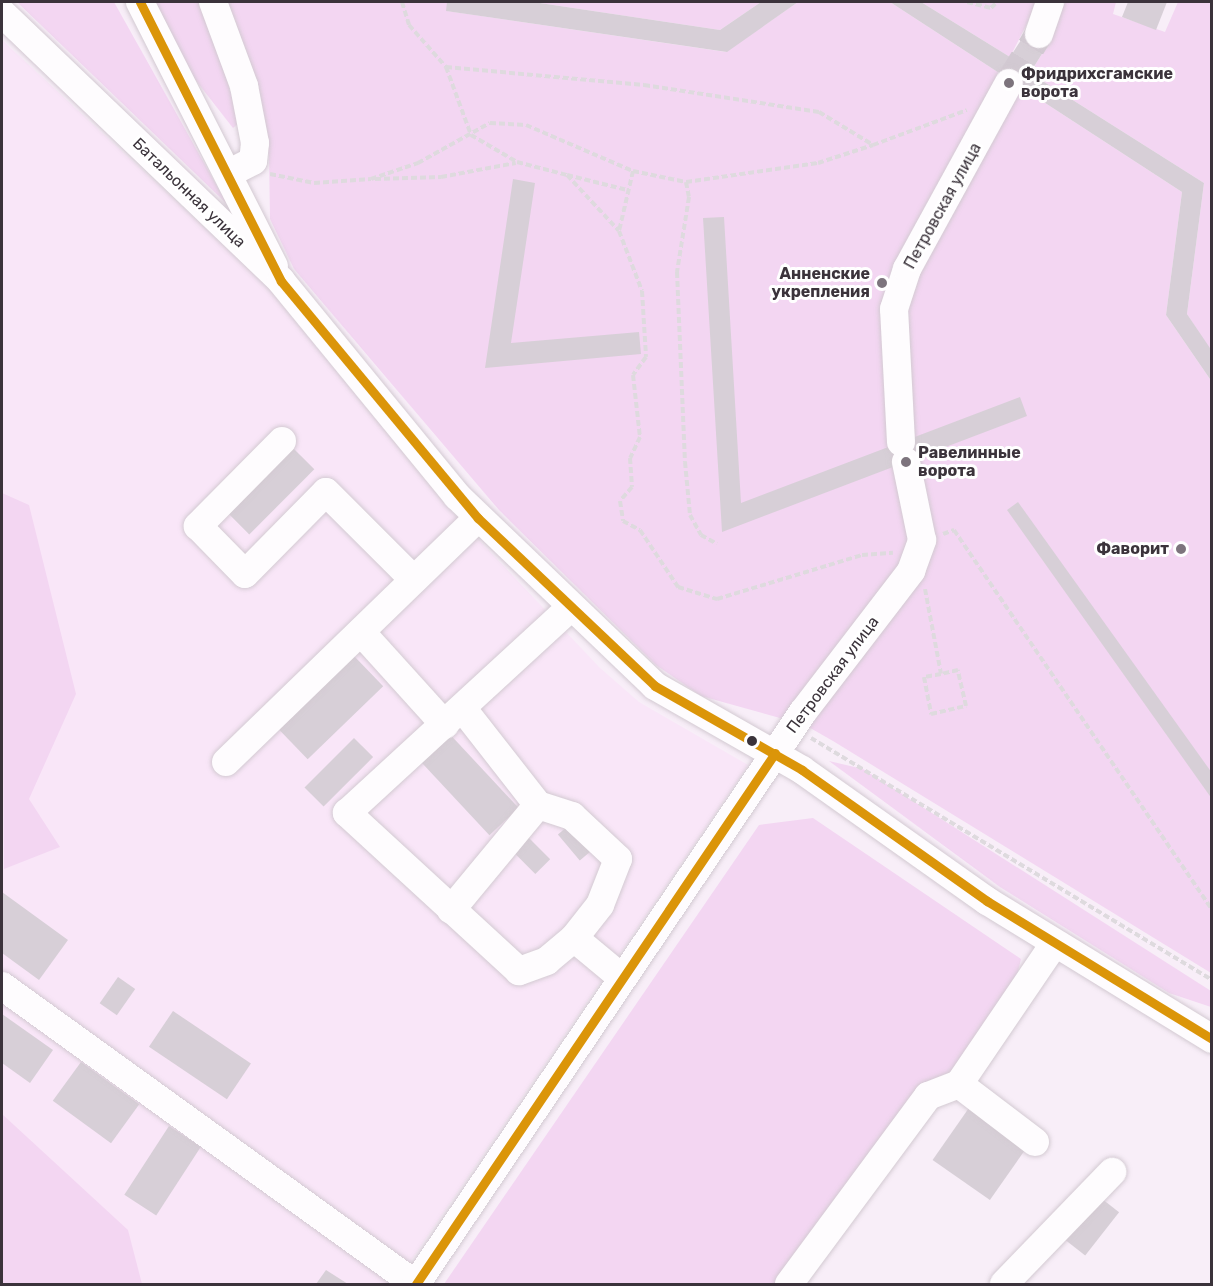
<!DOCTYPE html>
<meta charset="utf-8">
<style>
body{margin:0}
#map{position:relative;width:1213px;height:1286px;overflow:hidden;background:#f8eef8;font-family:Rubik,sans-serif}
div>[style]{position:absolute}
.built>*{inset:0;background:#f9e6f8}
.green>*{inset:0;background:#f3d6f2}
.building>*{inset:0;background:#d7cfd7;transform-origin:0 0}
.minor-tunnel>*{height:28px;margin-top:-14px;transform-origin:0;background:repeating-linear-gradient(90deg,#d2c9d2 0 28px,transparent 0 42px)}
.path>*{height:4px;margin-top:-2px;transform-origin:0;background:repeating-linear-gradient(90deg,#dedade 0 6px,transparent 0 9px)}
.roads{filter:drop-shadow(0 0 2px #d3cad2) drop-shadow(0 0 2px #d3cad2)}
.minor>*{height:28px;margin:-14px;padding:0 14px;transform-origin:14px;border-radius:14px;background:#fefcfe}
.bus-1>*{height:9px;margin:-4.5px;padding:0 4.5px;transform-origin:4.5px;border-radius:4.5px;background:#db9509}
.dots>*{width:16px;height:16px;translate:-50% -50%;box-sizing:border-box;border:3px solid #fff;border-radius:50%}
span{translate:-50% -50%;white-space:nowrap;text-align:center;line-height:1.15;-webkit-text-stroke:6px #fff;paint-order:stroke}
.poi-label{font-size:16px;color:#3b333b;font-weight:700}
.left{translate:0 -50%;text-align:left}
.right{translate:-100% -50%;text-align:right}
.street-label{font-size:16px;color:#3b333b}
.frame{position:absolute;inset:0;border:3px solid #3b333b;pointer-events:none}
</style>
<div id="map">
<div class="built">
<i style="clip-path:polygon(2px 40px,271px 289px,447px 506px,599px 667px,639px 702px,748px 765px,395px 1284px,2px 1284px)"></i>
</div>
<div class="green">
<i style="clip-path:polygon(17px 2px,114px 2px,227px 204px)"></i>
<i style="clip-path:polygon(152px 2px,205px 2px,239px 123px,233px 128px,190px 73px)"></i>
<i style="clip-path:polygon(221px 2px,447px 2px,447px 11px,726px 52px,798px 2px,890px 2px,1182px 192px,1166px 315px,1212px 382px,1211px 973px,833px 741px,805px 725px,701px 696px,656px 665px,499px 510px,294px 269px,270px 219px,269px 155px,250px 78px)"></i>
<i style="clip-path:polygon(533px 2px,761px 2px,720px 30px)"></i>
<i style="clip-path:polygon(921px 2px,1038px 2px,1010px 57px)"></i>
<i style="clip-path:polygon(1063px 2px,1116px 2px,1113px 14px,1165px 32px,1178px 2px,1211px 2px,1211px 351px,1187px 314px,1204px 183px,1030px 73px,1050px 41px)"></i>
<i style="clip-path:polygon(2px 493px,29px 505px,76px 694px,29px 799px,60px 847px,4px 869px)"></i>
<i style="clip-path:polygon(829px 761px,863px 769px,1211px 991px,1211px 1007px,1169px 993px,1000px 887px)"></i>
<i style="clip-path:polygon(813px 818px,1021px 959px,1016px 980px,956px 1071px,922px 1084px,774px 1284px,444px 1284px,759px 825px)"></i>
<i style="clip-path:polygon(2px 1114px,128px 1230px,142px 1284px,2px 1284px)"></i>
</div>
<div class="building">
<i style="clip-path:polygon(447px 2px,533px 2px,720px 30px,761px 2px,798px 2px,727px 52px,446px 11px)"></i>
<i style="clip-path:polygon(890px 2px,921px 2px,1010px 57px,1029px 28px,1050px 41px,1030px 73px,1204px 183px,1187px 314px,1212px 351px,1212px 382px,1166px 315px,1182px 192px)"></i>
<i style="clip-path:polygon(1128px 2px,1167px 2px,1156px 30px,1122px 17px)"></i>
<i style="clip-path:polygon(513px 179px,535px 183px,511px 343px,639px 332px,641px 354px,485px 368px)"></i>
<i style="clip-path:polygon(724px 217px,741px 503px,1020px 397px,1027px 416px,722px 532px,703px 218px)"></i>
<i style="left:291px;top:446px;width:33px;height:92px;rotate:45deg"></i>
<i style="clip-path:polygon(1018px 502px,1212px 773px,1212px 799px,1007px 510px)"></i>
<i style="left:354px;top:656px;width:42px;height:105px;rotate:46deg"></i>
<i style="left:445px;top:729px;width:108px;height:40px;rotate:47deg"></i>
<i style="left:354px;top:738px;width:27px;height:70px;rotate:45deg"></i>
<i style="left:574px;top:821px;width:34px;height:21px;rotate:50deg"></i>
<i style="left:524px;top:833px;width:37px;height:21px;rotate:45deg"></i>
<i style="clip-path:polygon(2px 892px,68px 940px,39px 980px,2px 953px)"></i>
<i style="left:118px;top:977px;width:21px;height:32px;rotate:35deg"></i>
<i style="left:173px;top:1011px;width:94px;height:43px;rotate:34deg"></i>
<i style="clip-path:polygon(2px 1014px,53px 1050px,30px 1083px,2px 1063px)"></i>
<i style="left:81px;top:1062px;width:72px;height:48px;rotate:36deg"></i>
<i style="left:971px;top:1105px;width:70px;height:67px;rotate:35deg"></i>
<i style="left:169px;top:1126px;width:38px;height:82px;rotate:33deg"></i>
<i style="left:1097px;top:1195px;width:28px;height:55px;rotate:38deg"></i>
<i style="clip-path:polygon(326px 1270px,348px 1284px,316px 1284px)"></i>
</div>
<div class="minor-tunnel">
<i style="left:1009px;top:83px;width:57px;rotate:-58.5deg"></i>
</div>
<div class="path">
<i style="left:402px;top:2px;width:24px;rotate:73deg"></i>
<i style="left:409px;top:25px;width:56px;rotate:48.6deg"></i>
<i style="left:446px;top:67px;width:72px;rotate:69.8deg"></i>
<i style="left:471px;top:135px;width:53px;rotate:30.4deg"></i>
<i style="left:517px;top:162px;width:52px;rotate:14.6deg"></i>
<i style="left:567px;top:175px;width:76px;rotate:47.1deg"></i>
<i style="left:967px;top:2px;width:25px;rotate:14deg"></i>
<i style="left:991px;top:8px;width:8px;rotate:-45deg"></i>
<i style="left:446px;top:67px;width:199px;rotate:5.2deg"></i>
<i style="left:644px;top:85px;width:177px;rotate:8.8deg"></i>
<i style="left:819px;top:112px;width:63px;rotate:31.4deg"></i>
<i style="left:873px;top:145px;width:100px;rotate:-20.4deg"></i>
<i style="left:633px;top:171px;width:62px;rotate:103.1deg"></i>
<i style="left:619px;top:231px;width:64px;rotate:69deg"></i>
<i style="left:642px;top:291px;width:66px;rotate:86.5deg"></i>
<i style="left:646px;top:357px;width:22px;rotate:126deg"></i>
<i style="left:633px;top:375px;width:62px;rotate:83.6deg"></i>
<i style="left:640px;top:437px;width:23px;rotate:115deg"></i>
<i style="left:630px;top:458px;width:29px;rotate:86deg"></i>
<i style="left:632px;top:487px;width:18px;rotate:131deg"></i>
<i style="left:620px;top:501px;width:20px;rotate:81deg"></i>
<i style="left:623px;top:521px;width:19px;rotate:28deg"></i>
<i style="left:640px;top:530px;width:69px;rotate:56.3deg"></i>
<i style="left:678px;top:587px;width:41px;rotate:17.1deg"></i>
<i style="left:717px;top:599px;width:152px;rotate:-16.9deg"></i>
<i style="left:862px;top:555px;width:31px;rotate:-4deg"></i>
<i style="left:270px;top:174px;width:45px;rotate:11.6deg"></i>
<i style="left:314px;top:183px;width:57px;rotate:-4deg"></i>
<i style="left:371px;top:179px;width:50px;rotate:-18.8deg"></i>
<i style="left:418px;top:163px;width:82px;rotate:-29.1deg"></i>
<i style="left:490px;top:123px;width:36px;rotate:3deg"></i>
<i style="left:526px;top:125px;width:116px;rotate:23.3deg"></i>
<i style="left:633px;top:171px;width:54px;rotate:11.7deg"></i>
<i style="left:686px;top:182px;width:133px;rotate:-8.2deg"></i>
<i style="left:818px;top:163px;width:58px;rotate:-18.1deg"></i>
<i style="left:567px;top:175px;width:62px;rotate:14deg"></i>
<i style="left:375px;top:179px;width:66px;rotate:-1.7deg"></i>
<i style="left:441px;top:177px;width:76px;rotate:-10.6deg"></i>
<i style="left:686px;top:182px;width:15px;rotate:79deg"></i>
<i style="left:689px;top:197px;width:76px;rotate:99.1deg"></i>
<i style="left:677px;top:272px;width:190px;rotate:87.6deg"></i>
<i style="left:685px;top:462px;width:53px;rotate:84.6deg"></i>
<i style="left:690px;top:515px;width:23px;rotate:61deg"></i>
<i style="left:701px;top:535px;width:18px;rotate:29deg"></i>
<i style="left:943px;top:534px;width:12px;rotate:-20deg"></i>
<i style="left:954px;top:530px;width:459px;rotate:55.8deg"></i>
<i style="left:925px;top:589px;width:86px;rotate:79.3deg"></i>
<i style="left:941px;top:674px;width:17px;rotate:170deg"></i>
<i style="left:924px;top:677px;width:38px;rotate:79deg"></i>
<i style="left:931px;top:714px;width:36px;rotate:-13deg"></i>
<i style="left:966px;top:706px;width:37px;rotate:-103deg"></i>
<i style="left:958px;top:670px;width:17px;rotate:167deg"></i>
<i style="left:811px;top:738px;width:468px;rotate:31.1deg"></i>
</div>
<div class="roads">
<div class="minor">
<i style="left:140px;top:2px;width:296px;rotate:63.1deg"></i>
<i style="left:213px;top:2px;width:90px;rotate:69.7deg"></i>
<i style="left:244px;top:86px;width:58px;rotate:79.1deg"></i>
<i style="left:255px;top:143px;width:18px;rotate:96deg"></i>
<i style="left:253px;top:161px;width:27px;rotate:153deg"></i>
<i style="left:2px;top:13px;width:387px;rotate:43.8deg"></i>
<i style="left:281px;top:281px;width:278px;rotate:50.7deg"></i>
<i style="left:457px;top:496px;width:274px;rotate:43.8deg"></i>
<i style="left:655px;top:686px;width:169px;rotate:29.7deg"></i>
<i style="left:802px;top:770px;width:227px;rotate:35.3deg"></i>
<i style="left:987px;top:901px;width:264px;rotate:31.5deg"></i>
<i style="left:1039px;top:34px;width:34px;rotate:-71deg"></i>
<i style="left:282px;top:441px;width:120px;rotate:134.7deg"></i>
<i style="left:198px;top:526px;width:67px;rotate:45.6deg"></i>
<i style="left:245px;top:574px;width:115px;rotate:-45.4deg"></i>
<i style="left:326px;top:492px;width:124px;rotate:45deg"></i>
<i style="left:901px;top:442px;width:133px;rotate:-93deg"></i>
<i style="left:894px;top:309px;width:42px;rotate:-72deg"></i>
<i style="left:907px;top:269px;width:212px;rotate:-61.3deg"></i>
<i style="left:361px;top:632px;width:125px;rotate:47.9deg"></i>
<i style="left:463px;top:709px;width:122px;rotate:52deg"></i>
<i style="left:538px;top:805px;width:36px;rotate:18deg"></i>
<i style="left:572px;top:816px;width:63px;rotate:43.1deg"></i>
<i style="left:618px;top:859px;width:49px;rotate:111.4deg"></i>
<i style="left:600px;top:905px;width:42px;rotate:128.2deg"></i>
<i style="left:574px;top:938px;width:35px;rotate:140deg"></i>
<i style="left:547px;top:961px;width:30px;rotate:160deg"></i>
<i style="left:519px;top:971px;width:234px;rotate:-137.4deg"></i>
<i style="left:347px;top:813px;width:304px;rotate:-42.6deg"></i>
<i style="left:226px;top:762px;width:351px;rotate:-44.1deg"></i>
<i style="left:451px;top:910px;width:136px;rotate:-50.4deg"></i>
<i style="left:574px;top:938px;width:61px;rotate:39.7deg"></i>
<i style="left:2px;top:986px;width:509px;rotate:35.81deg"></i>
<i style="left:1035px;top:1142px;width:96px;rotate:-142.7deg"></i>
<i style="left:959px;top:1084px;width:169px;rotate:-55.8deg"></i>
<i style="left:416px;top:1284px;width:691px;rotate:-55.92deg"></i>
<i style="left:803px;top:712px;width:178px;rotate:-52.5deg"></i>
<i style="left:911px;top:571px;width:33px;rotate:-70deg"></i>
<i style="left:922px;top:540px;width:80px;rotate:-101.6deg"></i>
<i style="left:789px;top:1284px;width:234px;rotate:-53.5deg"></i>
<i style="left:928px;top:1096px;width:33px;rotate:-21deg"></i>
<i style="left:1004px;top:1284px;width:156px;rotate:-46deg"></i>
</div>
</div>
<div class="bus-1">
<i style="left:140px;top:2px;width:313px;rotate:63.2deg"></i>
<i style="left:281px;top:281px;width:308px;rotate:50.3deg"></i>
<i style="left:478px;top:518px;width:244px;rotate:43.5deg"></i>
<i style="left:655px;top:686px;width:169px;rotate:29.7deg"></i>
<i style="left:802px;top:770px;width:227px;rotate:35.3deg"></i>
<i style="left:987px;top:901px;width:264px;rotate:31.5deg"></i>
<i style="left:416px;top:1284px;width:641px;rotate:-55.94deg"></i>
</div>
<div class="dots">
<i style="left:1009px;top:83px;background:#7d747d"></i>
<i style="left:882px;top:283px;background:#7d747d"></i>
<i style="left:906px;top:462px;background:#7d747d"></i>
<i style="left:1181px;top:549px;background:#7d747d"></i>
<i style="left:752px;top:741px;background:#3b333b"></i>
</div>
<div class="poi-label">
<span class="left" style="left:1021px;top:83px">Фридрихсгамские<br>ворота</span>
<span class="right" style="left:870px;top:283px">Анненские<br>укрепления</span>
<span class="left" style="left:918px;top:462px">Равелинные<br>ворота</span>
<span class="right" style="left:1169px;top:549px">Фаворит</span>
</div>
<div class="street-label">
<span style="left:189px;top:193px;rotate:44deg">Батальонная улица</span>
<span style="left:943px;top:206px;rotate:-61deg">Петровская улица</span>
<span style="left:833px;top:675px;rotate:-53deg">Петровская улица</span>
</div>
<div class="frame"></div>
</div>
